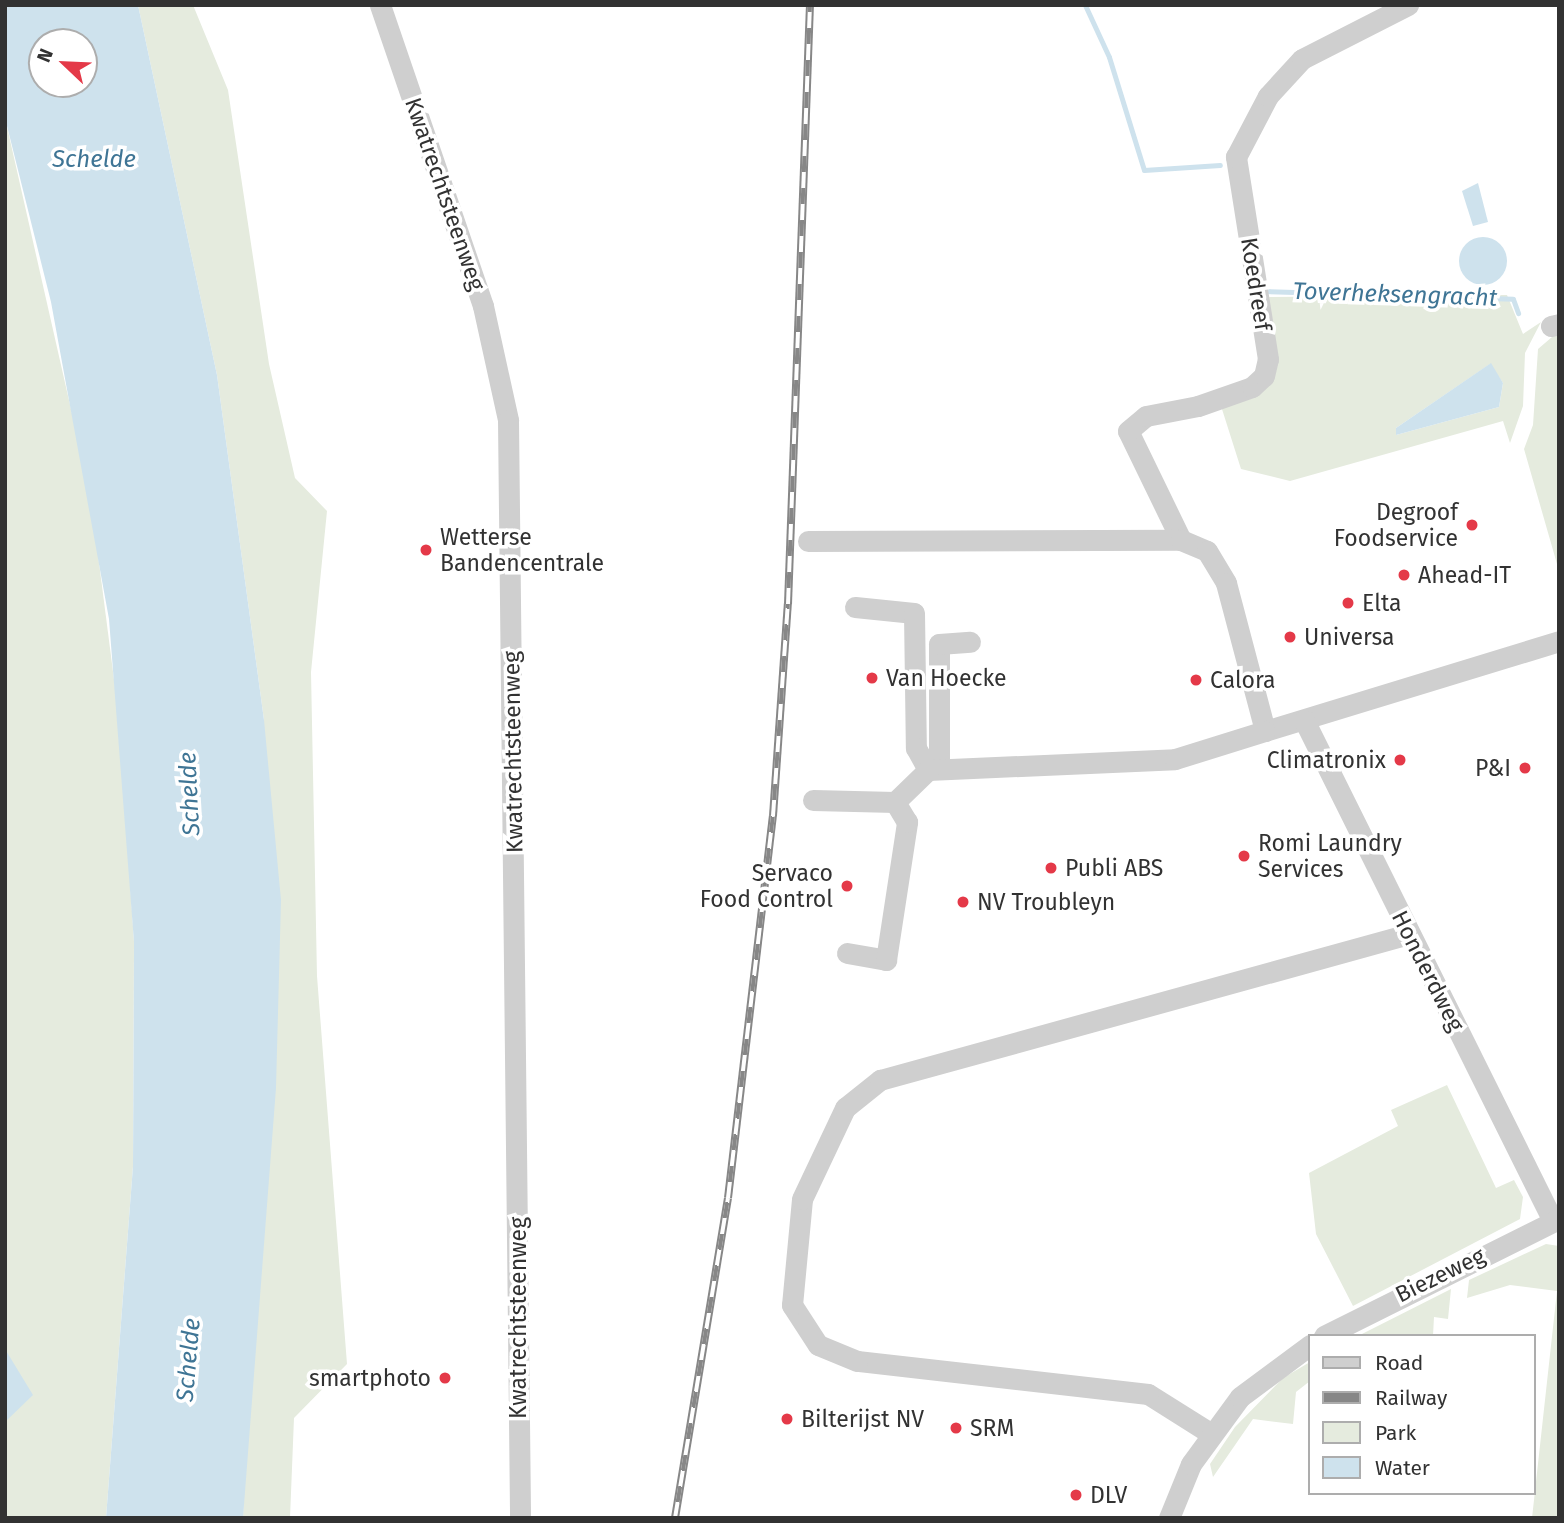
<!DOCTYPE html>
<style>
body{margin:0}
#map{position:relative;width:1564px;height:1523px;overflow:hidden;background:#fff;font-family:"Fira Sans",sans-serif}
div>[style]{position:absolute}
.green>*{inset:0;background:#e5ebde}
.water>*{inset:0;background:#cee2ed}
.round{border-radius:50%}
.stream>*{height:5px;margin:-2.5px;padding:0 2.5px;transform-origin:2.5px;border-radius:2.5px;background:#cee2ed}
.minor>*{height:21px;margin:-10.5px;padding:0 10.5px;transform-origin:10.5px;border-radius:10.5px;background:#cfcfcf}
.rail>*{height:8px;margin-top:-4px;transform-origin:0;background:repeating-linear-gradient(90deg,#fff 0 16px,#878787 0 32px);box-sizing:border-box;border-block:2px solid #878787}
.dots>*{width:19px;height:19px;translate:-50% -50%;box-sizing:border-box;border:4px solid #fff;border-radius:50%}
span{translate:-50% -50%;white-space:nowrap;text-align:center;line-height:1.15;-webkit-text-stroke:7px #fff;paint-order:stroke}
.street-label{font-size:23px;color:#323232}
.poi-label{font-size:23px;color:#323232}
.right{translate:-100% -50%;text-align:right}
.left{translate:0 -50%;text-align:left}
.water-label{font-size:24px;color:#3f7595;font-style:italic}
.frame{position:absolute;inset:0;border:7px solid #323232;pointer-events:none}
.legend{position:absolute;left:1308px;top:1334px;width:228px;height:161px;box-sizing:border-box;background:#fff;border:2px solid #adadad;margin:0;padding:9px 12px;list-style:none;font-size:21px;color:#323232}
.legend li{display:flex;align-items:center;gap:14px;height:35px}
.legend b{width:35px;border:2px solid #adadad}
.north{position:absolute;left:28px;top:28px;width:70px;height:70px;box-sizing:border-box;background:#fff;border:2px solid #adadad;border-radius:50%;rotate:293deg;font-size:19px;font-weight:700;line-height:28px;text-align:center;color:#323232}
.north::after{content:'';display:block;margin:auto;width:24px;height:32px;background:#e43948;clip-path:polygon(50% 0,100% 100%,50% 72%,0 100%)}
</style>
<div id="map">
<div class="green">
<i style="clip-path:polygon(138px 5px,193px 5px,228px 90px,269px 364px,295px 478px,327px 511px,311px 672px,317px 976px,347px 1364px,294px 1418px,290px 1518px,243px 1518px,264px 720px,217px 375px)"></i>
<i style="clip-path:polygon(5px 118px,90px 493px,119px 718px,134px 942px,133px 1166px,106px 1518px,5px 1518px)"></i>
<i style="clip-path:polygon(evenodd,1507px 295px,1523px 334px,1541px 322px,1525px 353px,1523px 406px,1510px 443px,1503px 421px,1290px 481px,1241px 469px,1221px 406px,1262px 385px,1264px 297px,1507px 295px,1490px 364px,1503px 383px,1499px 407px,1396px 435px,1396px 428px,1490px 364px)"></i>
<i style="clip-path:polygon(1559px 331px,1559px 571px,1524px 449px,1533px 425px,1538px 349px)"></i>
<i style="clip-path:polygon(1447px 1085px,1496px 1188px,1514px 1180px,1523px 1197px,1520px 1219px,1353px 1306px,1316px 1234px,1309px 1173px,1398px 1126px,1391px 1110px)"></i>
<i style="clip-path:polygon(1546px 1244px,1559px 1246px,1557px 1518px,1532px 1518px,1557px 1291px,1510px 1285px,1467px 1298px,1469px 1280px)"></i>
<i style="clip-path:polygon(1451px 1289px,1448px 1319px,1434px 1317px,1433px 1336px,1358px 1336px)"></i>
<i style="clip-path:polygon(1310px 1362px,1310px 1381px,1296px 1392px,1293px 1424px,1253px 1419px,1213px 1477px,1210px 1464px,1235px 1427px,1283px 1378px)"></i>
</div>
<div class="water">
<i style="clip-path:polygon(evenodd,5px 5px,138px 5px,217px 375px,264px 720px,281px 900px,276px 1088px,243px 1518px,106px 1518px,133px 1166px,134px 942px,109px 619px,51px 302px,5px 118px,5px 5px,42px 42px,84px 42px,84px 84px,42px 84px,42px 42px)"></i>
<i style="clip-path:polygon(1478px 183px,1488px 222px,1473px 226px,1462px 191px)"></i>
<i class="round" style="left:1459px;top:237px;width:48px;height:48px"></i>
<i style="clip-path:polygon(1491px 363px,1503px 383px,1499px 407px,1396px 435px,1396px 428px)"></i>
<i style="clip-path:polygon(5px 1349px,33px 1395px,5px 1422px)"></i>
</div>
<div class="stream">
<i style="left:1085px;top:5px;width:57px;rotate:65.2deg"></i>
<i style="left:1109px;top:57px;width:118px;rotate:72.8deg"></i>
<i style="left:1144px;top:170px;width:76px;rotate:-3.8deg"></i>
<i style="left:1263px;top:291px;width:250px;rotate:1.8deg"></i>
<i style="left:1513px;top:299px;width:15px;rotate:70deg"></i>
</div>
<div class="minor">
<i style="left:380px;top:5px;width:318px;rotate:71.1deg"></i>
<i style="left:483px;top:306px;width:117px;rotate:77.6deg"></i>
<i style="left:508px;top:420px;width:1098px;rotate:89.37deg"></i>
<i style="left:1551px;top:326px;width:8px;rotate:-14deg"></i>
<i style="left:1181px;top:540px;width:121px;rotate:-115.9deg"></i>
<i style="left:1128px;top:431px;width:23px;rotate:-40deg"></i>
<i style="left:1146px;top:416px;width:53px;rotate:-10.9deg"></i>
<i style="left:1198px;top:406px;width:57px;rotate:-19.4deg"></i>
<i style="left:1252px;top:387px;width:16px;rotate:-43deg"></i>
<i style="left:1264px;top:376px;width:17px;rotate:-77deg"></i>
<i style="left:1268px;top:359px;width:205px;rotate:-99deg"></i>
<i style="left:1236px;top:157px;width:69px;rotate:-62.3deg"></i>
<i style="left:1268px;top:96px;width:50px;rotate:-47.4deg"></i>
<i style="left:1302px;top:59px;width:119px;rotate:-27deg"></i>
<i style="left:808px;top:541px;width:373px;rotate:-0.2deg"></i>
<i style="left:1181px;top:540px;width:28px;rotate:23deg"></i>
<i style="left:1207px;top:551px;width:37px;rotate:59deg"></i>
<i style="left:1226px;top:583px;width:153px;rotate:75.2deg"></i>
<i style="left:1265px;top:731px;width:307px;rotate:-17deg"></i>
<i style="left:855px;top:607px;width:59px;rotate:5.8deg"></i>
<i style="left:914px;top:613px;width:135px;rotate:89.2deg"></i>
<i style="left:916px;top:748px;width:25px;rotate:61deg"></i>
<i style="left:1304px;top:720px;width:559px;rotate:63.57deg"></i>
<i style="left:939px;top:769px;width:125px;rotate:-90deg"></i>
<i style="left:939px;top:644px;width:31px;rotate:-4deg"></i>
<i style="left:928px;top:770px;width:247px;rotate:-2.5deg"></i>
<i style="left:1175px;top:759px;width:94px;rotate:-17.3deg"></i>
<i style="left:813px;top:800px;width:82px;rotate:1.4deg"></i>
<i style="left:895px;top:802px;width:46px;rotate:-44.1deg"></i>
<i style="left:847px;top:953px;width:40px;rotate:10deg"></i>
<i style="left:886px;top:960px;width:140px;rotate:-81.3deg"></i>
<i style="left:907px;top:822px;width:23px;rotate:-121deg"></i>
<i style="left:1324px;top:1336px;width:263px;rotate:-26.5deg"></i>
<i style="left:1210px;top:1433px;width:73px;rotate:-147.8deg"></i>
<i style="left:1148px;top:1394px;width:293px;rotate:-173.5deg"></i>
<i style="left:857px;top:1361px;width:42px;rotate:-157.7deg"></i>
<i style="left:818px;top:1345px;width:48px;rotate:-123deg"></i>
<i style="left:792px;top:1305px;width:106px;rotate:-84.6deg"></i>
<i style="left:802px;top:1199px;width:101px;rotate:-64.7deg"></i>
<i style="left:845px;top:1108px;width:45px;rotate:-38.7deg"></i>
<i style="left:880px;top:1080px;width:549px;rotate:-15.43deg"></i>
<i style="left:1169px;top:1518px;width:58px;rotate:-67.8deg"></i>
<i style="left:1191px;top:1464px;width:83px;rotate:-53.8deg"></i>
<i style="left:1240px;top:1397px;width:87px;rotate:-36.6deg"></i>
</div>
<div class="rail">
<i style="left:675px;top:1518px;width:324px;rotate:-80.6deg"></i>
<i style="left:728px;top:1198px;width:385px;rotate:-83.3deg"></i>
<i style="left:773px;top:816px;width:213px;rotate:-86deg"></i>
<i style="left:788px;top:604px;width:599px;rotate:-87.9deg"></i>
</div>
<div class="dots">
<i style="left:1472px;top:525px;background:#e43948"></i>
<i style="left:426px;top:550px;background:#e43948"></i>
<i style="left:1404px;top:575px;background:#e43948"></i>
<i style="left:1348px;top:603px;background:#e43948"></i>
<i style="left:1290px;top:637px;background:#e43948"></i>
<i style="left:872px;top:678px;background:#e43948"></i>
<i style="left:1196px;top:680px;background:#e43948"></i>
<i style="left:1400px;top:760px;background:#e43948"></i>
<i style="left:1525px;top:768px;background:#e43948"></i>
<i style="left:1244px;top:856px;background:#e43948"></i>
<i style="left:1051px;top:868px;background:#e43948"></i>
<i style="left:847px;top:886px;background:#e43948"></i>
<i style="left:963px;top:902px;background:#e43948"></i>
<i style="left:445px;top:1378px;background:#e43948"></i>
<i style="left:787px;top:1419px;background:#e43948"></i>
<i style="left:956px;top:1428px;background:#e43948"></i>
<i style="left:1076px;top:1495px;background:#e43948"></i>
</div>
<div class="street-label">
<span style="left:445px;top:194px;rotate:71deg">Kwatrechtsteenweg</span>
<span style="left:1256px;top:284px;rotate:81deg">Koedreef</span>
<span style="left:513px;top:752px;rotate:-91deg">Kwatrechtsteenweg</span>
<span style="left:1428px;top:971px;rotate:63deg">Honderdweg</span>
<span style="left:1440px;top:1275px;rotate:-26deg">Biezeweg</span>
<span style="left:518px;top:1318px;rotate:-90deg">Kwatrechtsteenweg</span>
</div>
<div class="poi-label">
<span class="right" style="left:1458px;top:525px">Degroof<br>Foodservice</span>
<span class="left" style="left:440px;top:550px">Wetterse<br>Bandencentrale</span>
<span class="left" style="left:1418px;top:575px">Ahead-IT</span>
<span class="left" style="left:1362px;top:603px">Elta</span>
<span class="left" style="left:1304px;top:637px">Universa</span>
<span class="left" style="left:886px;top:678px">Van Hoecke</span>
<span class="left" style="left:1210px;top:680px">Calora</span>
<span class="right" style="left:1386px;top:760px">Climatronix</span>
<span class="right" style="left:1511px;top:768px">P&amp;I</span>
<span class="left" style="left:1258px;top:856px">Romi Laundry<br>Services</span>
<span class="left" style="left:1065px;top:868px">Publi ABS</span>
<span class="right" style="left:833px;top:886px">Servaco<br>Food Control</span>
<span class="left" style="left:977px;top:902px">NV Troubleyn</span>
<span class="right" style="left:431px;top:1378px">smartphoto</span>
<span class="left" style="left:801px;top:1419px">Bilterijst NV</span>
<span class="left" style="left:970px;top:1428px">SRM</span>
<span class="left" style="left:1090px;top:1495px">DLV</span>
</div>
<div class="water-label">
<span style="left:94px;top:160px">Schelde</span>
<span style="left:1395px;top:295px;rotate:2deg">Toverheksengracht</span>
<span style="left:190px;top:794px;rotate:-93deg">Schelde</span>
<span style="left:189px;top:1360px;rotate:-85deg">Schelde</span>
</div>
<div class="frame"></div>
<ul class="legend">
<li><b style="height:9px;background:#cfcfcf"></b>Road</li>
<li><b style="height:9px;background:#878787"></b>Railway</li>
<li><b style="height:19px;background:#e5ebde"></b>Park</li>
<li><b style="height:19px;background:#cee2ed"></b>Water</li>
</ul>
<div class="north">N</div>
</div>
